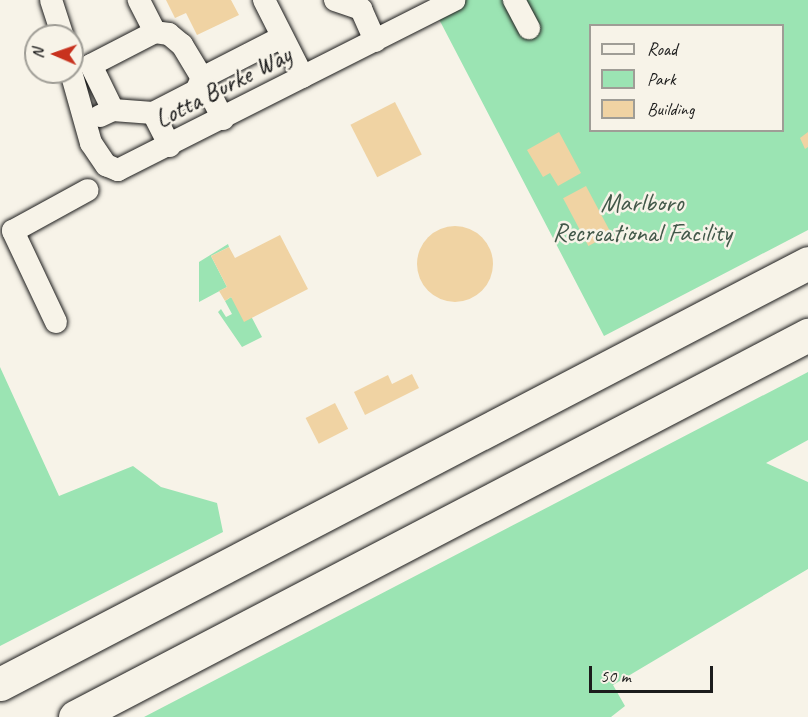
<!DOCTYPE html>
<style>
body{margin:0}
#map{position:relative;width:808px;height:717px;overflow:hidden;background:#f7f3e8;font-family:Caveat,sans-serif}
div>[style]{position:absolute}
.green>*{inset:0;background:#9be4b3}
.building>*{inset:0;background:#f0d3a3;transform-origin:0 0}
.round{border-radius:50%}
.roads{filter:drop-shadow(0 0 2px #1c1c1c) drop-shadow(0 0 2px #1c1c1c)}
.minor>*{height:22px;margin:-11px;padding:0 11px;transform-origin:11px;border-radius:11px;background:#f7f3e8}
.highway>*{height:33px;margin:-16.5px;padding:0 16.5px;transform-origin:16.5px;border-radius:16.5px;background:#f7f3e8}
span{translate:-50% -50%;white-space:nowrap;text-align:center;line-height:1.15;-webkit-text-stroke:5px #f7f3e8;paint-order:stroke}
.street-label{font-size:26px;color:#1c1c1c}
.park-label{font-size:26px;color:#425849}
.legend{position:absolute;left:589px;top:24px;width:195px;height:108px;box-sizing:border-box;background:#f7f3e8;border:2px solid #9f9d96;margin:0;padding:8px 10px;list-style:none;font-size:18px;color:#1c1c1c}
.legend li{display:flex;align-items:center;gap:12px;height:30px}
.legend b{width:30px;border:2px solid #9f9d96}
.north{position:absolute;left:24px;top:24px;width:60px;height:60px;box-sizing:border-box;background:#f7f3e8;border:2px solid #9f9d96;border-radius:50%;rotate:272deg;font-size:16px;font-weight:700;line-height:24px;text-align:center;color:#1c1c1c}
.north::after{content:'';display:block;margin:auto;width:21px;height:27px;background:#c8321e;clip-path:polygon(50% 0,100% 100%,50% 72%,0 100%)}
.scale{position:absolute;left:589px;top:666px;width:124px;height:27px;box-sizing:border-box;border:3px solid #1c1c1c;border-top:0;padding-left:8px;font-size:18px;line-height:21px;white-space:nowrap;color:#1c1c1c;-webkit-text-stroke:4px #f7f3e8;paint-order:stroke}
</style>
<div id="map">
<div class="green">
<i style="clip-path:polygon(evenodd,429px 0,808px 0,808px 230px,604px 336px,429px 0,590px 26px,782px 26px,782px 130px,590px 130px,590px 26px)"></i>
<i style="clip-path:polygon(228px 244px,229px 247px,211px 256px,227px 287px,199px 302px,199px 262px)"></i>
<i style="clip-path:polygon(231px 297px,252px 318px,262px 337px,242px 347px,218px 312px,221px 309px,226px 317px,232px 314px,225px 301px)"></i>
<i style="clip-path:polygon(0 367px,59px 496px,133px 466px,161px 487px,217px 503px,223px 532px,0 646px)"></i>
<i style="clip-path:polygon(808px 372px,808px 440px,766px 463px,808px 482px,808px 569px,613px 685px,625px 706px,611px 717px,144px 717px)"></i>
</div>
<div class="building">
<i style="clip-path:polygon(166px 0,231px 0,239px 15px,197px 35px,186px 13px,175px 18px)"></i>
<i style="left:395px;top:102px;width:59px;height:50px;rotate:63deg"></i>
<i style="clip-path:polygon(559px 132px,581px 173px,558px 186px,550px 173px,543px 177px,527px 150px)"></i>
<i style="clip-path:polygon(808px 132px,808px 147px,805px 149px,800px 138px)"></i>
<i style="left:586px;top:186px;width:54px;height:26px;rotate:62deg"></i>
<i class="round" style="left:417px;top:226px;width:76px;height:76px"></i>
<i style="clip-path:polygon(280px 235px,308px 289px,244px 322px,231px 297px,225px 301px,219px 291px,227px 287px,211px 256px,229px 247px,235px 258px)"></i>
<i style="clip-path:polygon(412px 374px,419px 388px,365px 415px,354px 392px,388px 375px,392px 384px)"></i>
<i style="left:335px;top:403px;width:29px;height:33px;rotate:63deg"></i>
</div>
<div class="roads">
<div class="minor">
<i style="left:51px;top:0;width:38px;rotate:72deg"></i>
<i style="left:264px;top:0;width:86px;rotate:63.1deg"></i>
<i style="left:335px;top:0;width:28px;rotate:19deg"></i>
<i style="left:361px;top:9px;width:35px;rotate:66deg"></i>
<i style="left:514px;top:0;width:32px;rotate:62deg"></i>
<i style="left:71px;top:72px;width:74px;rotate:74.3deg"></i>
<i style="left:91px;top:143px;width:27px;rotate:56deg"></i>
<i style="left:106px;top:165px;width:13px;rotate:23deg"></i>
<i style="left:118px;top:170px;width:377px;rotate:-26.8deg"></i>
<i style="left:113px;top:110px;width:50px;rotate:-116.1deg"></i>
<i style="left:91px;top:65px;width:72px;rotate:-27.3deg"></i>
<i style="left:155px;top:32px;width:36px;rotate:-117deg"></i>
<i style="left:153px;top:113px;width:48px;rotate:-27.1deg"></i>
<i style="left:196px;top:91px;width:14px;rotate:-65deg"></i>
<i style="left:202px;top:78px;width:39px;rotate:-121deg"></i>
<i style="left:182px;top:45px;width:17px;rotate:-140deg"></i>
<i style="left:169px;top:34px;width:14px;rotate:-172deg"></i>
<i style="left:100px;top:116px;width:14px;rotate:-25deg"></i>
<i style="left:113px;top:110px;width:40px;rotate:4.3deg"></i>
<i style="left:153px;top:113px;width:37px;rotate:63deg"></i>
<i style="left:223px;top:119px;width:46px;rotate:-117.1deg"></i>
<i style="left:202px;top:78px;width:90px;rotate:-27.1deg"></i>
<i style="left:56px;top:322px;width:101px;rotate:-115.3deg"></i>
<i style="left:13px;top:231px;width:85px;rotate:-28.7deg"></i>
</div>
<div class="highway">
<i style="left:0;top:684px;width:911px;rotate:-27.52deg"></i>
<i style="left:75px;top:717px;width:827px;rotate:-27.53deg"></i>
</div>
</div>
<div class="street-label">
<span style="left:223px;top:87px;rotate:-27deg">Lotta Burke Way</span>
</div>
<div class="park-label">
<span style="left:642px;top:218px">Marlboro<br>Recreational Facility</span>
</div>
<ul class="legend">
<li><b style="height:8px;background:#f7f3e8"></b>Road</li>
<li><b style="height:16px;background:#9be4b3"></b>Park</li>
<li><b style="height:16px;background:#f0d3a3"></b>Building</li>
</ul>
<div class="north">N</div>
<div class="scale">50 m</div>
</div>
